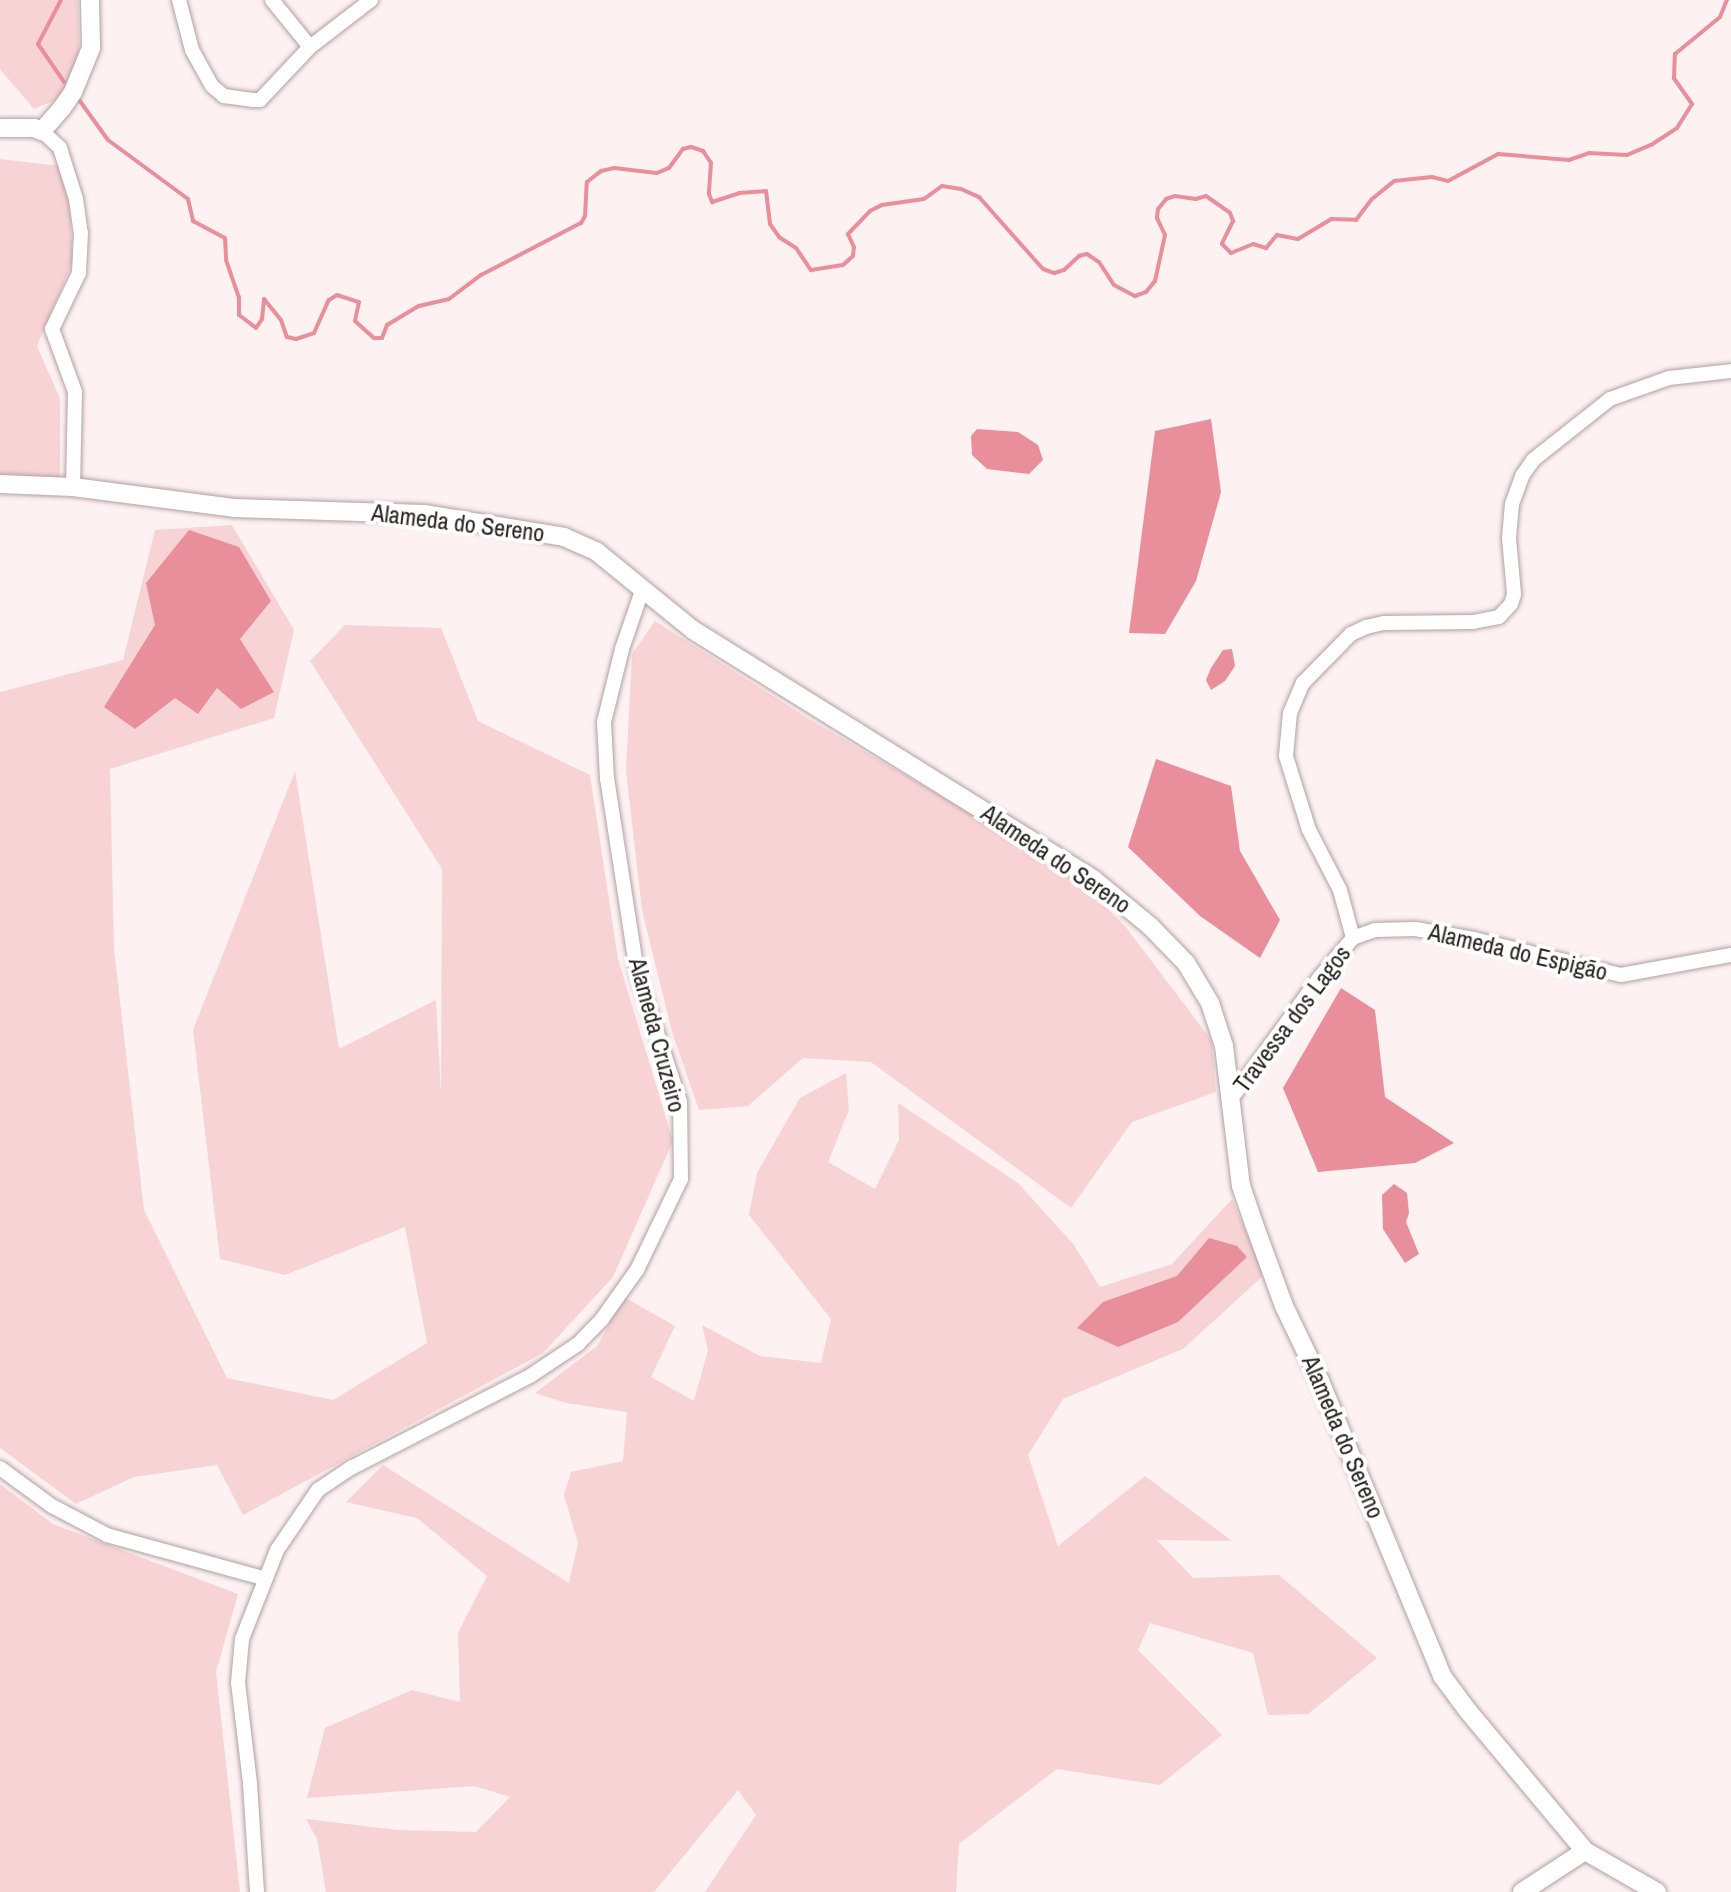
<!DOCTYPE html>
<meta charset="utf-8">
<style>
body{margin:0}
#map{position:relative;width:1731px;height:1892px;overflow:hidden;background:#fdf1f2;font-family:"Archivo Narrow",sans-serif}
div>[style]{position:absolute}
.green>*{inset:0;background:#f7d3d6}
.water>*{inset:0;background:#e98f9b}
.stream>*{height:4px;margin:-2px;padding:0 2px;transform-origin:2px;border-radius:2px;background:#e98f9b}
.roads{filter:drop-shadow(0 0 2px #b2a0a1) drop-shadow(0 0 2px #b2a0a1)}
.minor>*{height:14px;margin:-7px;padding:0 7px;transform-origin:7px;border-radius:7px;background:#fff}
.tertiary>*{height:18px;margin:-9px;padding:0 9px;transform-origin:9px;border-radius:9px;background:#fff}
span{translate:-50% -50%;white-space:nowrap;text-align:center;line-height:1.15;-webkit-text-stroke:8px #fff;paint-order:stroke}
.street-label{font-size:24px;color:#292222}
</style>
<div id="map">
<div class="green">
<i style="clip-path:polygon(0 0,78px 0,80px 90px,34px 109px,0 69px)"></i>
<i style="clip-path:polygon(0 159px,67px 167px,73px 261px,37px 346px,60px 399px,60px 477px,0 476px)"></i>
<i style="clip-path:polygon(232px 525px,294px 630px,274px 718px,110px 769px,114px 949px,144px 1210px,227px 1378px,333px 1400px,427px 1343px,405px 1227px,285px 1275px,220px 1259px,193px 1030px,295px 771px,339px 1049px,436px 1000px,441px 1094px,442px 869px,310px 661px,345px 625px,441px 628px,478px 721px,590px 775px,618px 959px,673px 1141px,613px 1277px,543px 1353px,243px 1515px,217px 1465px,134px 1477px,76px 1504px,0 1448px,0 692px,123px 660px,155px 530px)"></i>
<i style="clip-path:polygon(655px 621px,809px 719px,1069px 871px,1125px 926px,1212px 1041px,1216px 1092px,1132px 1122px,1071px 1208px,871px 1062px,803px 1058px,748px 1106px,699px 1110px,672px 1032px,642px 910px,626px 771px,632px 654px)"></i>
<i style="clip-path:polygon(846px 1073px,849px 1110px,828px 1162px,875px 1189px,899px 1140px,898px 1103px,1018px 1183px,1074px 1245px,1100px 1287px,1172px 1264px,1232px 1199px,1265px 1274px,1183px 1349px,1063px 1399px,1028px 1455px,1058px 1546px,1145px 1476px,1232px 1541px,1157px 1540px,1193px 1578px,1279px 1575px,1377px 1658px,1308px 1714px,1268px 1715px,1253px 1653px,1150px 1623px,1138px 1650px,1222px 1735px,1160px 1785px,1057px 1769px,959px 1844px,956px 1892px,705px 1892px,756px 1815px,738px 1790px,654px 1892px,326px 1892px,317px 1839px,306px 1819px,398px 1830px,476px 1832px,510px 1797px,475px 1786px,307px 1798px,325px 1728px,412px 1690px,460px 1702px,458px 1633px,487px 1576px,417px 1518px,346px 1502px,383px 1465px,569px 1583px,578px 1543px,564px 1495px,571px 1472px,623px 1461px,627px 1412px,566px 1403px,535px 1393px,597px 1346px,624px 1297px,675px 1326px,651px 1377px,694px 1401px,708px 1350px,702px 1325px,760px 1356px,821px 1363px,831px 1319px,749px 1215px,757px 1173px,800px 1098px)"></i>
<i style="clip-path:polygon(0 1484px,53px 1524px,238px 1594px,216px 1672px,240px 1892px,0 1892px)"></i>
</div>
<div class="water">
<i style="clip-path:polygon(1211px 419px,1221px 492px,1196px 581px,1165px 634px,1129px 633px,1155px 431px)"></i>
<i style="clip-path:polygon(977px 429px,1018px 432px,1038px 445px,1043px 460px,1029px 474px,987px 469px,972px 455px,971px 436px)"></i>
<i style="clip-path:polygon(189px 530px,239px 547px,271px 601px,240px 639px,274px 692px,241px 709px,217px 688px,198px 714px,175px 698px,135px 729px,104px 707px,155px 625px,146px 583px)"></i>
<i style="clip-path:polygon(1232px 649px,1235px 666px,1225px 681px,1211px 690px,1206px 680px,1211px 668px,1223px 650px)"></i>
<i style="clip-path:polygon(1156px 759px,1231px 786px,1240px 851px,1280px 920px,1260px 958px,1200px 916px,1128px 847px)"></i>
<i style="clip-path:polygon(1341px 988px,1375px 1010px,1385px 1097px,1454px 1143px,1415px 1163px,1318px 1172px,1283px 1088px)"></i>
<i style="clip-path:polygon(1394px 1184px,1407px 1193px,1409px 1213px,1406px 1222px,1419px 1254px,1405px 1263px,1383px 1229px,1382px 1195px)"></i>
<i style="clip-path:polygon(1209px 1238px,1237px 1246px,1247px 1257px,1178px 1322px,1118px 1347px,1077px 1328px,1103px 1302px,1177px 1276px)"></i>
</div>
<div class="stream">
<i style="left:61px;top:0;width:50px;rotate:117.6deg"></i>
<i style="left:38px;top:44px;width:46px;rotate:55.6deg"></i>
<i style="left:77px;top:97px;width:53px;rotate:54.2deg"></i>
<i style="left:108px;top:140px;width:99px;rotate:36.4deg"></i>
<i style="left:188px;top:199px;width:23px;rotate:77deg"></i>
<i style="left:193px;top:221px;width:36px;rotate:28deg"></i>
<i style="left:225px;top:238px;width:22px;rotate:87deg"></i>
<i style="left:226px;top:260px;width:39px;rotate:71deg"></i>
<i style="left:239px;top:297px;width:18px;rotate:90deg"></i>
<i style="left:239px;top:315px;width:21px;rotate:37deg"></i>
<i style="left:256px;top:328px;width:11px;rotate:-56deg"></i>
<i style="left:262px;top:319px;width:20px;rotate:-84deg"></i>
<i style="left:264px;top:299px;width:27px;rotate:51deg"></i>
<i style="left:281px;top:320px;width:18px;rotate:71deg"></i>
<i style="left:287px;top:337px;width:9px;rotate:13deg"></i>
<i style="left:296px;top:339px;width:19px;rotate:-18deg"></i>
<i style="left:314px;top:333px;width:36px;rotate:-66deg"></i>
<i style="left:329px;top:300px;width:9px;rotate:-32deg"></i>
<i style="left:337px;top:295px;width:23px;rotate:18deg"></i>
<i style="left:359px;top:302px;width:19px;rotate:102deg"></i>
<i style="left:355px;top:321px;width:25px;rotate:42deg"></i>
<i style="left:374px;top:338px;width:8px"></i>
<i style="left:382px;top:338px;width:14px;rotate:-69deg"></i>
<i style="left:387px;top:325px;width:37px;rotate:-31deg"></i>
<i style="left:419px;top:306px;width:31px;rotate:-13deg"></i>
<i style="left:449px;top:299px;width:40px;rotate:-37deg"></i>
<i style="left:481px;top:275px;width:113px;rotate:-27.5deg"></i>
<i style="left:581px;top:223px;width:8px;rotate:-60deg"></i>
<i style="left:585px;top:216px;width:34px;rotate:-87deg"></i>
<i style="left:587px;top:182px;width:18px;rotate:-38deg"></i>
<i style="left:601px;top:171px;width:13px;rotate:-13deg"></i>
<i style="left:614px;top:168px;width:43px;rotate:6.6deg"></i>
<i style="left:657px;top:173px;width:13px;rotate:-23deg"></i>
<i style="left:669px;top:168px;width:24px;rotate:-54deg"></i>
<i style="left:683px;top:149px;width:8px;rotate:-14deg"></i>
<i style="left:691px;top:147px;width:13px;rotate:18deg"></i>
<i style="left:703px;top:151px;width:14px;rotate:56deg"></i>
<i style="left:711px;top:163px;width:31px;rotate:94deg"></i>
<i style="left:709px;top:194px;width:9px;rotate:69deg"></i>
<i style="left:712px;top:202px;width:28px;rotate:-18deg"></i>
<i style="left:739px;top:193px;width:27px;rotate:-4deg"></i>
<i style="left:766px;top:191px;width:33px;rotate:83deg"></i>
<i style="left:770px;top:224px;width:16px;rotate:55deg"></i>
<i style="left:779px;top:237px;width:20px;rotate:33deg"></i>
<i style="left:796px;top:248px;width:27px;rotate:56deg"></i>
<i style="left:811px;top:270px;width:32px;rotate:-9deg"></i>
<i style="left:843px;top:265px;width:13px;rotate:-42deg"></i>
<i style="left:853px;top:256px;width:9px;rotate:-84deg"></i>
<i style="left:854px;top:247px;width:14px;rotate:-115deg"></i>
<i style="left:848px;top:234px;width:32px;rotate:-46deg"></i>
<i style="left:870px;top:211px;width:13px;rotate:-27deg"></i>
<i style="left:882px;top:205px;width:42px;rotate:-8.1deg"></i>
<i style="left:924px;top:199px;width:22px;rotate:-36deg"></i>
<i style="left:942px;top:186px;width:19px;rotate:9deg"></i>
<i style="left:961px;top:189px;width:20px;rotate:24deg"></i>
<i style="left:979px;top:197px;width:96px;rotate:48.4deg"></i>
<i style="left:1043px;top:269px;width:12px;rotate:20deg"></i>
<i style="left:1054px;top:273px;width:10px;rotate:-17deg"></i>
<i style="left:1064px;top:270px;width:21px;rotate:-43deg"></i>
<i style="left:1079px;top:256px;width:8px;rotate:-14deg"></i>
<i style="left:1087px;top:254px;width:14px;rotate:34deg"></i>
<i style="left:1099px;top:262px;width:27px;rotate:57deg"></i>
<i style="left:1114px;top:285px;width:24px;rotate:28deg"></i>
<i style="left:1135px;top:296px;width:12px;rotate:-20deg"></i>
<i style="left:1146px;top:292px;width:14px;rotate:-51deg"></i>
<i style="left:1155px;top:281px;width:47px;rotate:-77.7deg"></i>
<i style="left:1165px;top:235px;width:19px;rotate:-115deg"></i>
<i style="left:1157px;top:218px;width:9px;rotate:-84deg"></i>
<i style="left:1158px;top:209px;width:13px;rotate:-51deg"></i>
<i style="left:1166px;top:199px;width:9px;rotate:-18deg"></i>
<i style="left:1175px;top:196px;width:21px;rotate:8deg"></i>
<i style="left:1196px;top:199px;width:10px;rotate:-17deg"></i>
<i style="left:1206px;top:196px;width:29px;rotate:35deg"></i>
<i style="left:1230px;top:213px;width:9px;rotate:69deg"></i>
<i style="left:1233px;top:221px;width:25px;rotate:116deg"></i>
<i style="left:1222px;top:244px;width:13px;rotate:45deg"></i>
<i style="left:1231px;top:253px;width:24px;rotate:-22deg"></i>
<i style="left:1253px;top:244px;width:14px;rotate:17deg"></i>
<i style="left:1266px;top:248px;width:17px;rotate:-50deg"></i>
<i style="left:1277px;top:235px;width:21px;rotate:11deg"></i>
<i style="left:1298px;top:239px;width:39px;rotate:-31deg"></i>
<i style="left:1331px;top:219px;width:25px;rotate:2deg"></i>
<i style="left:1356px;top:220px;width:26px;rotate:-53deg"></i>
<i style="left:1372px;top:199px;width:28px;rotate:-39deg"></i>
<i style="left:1394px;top:181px;width:38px;rotate:-6deg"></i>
<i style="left:1432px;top:177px;width:16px;rotate:14deg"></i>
<i style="left:1448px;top:181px;width:57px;rotate:-28.4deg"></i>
<i style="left:1498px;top:154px;width:71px;rotate:4.8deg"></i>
<i style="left:1569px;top:160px;width:21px;rotate:-19deg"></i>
<i style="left:1589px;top:153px;width:38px;rotate:3deg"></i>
<i style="left:1627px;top:155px;width:26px;rotate:-23deg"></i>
<i style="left:1651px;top:145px;width:31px;rotate:-33deg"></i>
<i style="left:1677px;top:128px;width:28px;rotate:-58deg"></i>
<i style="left:1692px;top:104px;width:32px;rotate:-125deg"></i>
<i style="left:1674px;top:78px;width:24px;rotate:-88deg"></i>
<i style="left:1675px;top:54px;width:58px;rotate:-39.4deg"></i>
<i style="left:1720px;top:17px;width:18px;rotate:-68deg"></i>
</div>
<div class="roads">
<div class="minor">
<i style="left:179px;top:0;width:52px;rotate:75.4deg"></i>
<i style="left:192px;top:50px;width:41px;rotate:60.9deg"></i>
<i style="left:212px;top:86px;width:16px;rotate:40deg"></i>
<i style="left:224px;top:96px;width:30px;rotate:8deg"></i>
<i style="left:254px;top:100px;width:6px"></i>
<i style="left:260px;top:100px;width:73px;rotate:-46.7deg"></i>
<i style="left:310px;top:47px;width:77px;rotate:-37.6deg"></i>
<i style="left:272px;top:0;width:60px;rotate:51deg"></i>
<i style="left:42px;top:131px;width:25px;rotate:43deg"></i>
<i style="left:60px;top:148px;width:53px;rotate:72.6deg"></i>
<i style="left:76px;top:199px;width:34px;rotate:82deg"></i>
<i style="left:81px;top:233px;width:40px;rotate:92.9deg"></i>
<i style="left:79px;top:273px;width:62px;rotate:115.7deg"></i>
<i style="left:52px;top:329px;width:67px;rotate:69.9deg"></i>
<i style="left:75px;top:392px;width:95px;rotate:91.2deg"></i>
<i style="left:1353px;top:938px;width:50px;rotate:-105.2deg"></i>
<i style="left:1340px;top:890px;width:68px;rotate:-117.3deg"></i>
<i style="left:1309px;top:830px;width:77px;rotate:-107.3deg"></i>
<i style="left:1286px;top:756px;width:43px;rotate:-84.7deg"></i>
<i style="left:1290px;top:713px;width:33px;rotate:-67deg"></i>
<i style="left:1303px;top:683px;width:69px;rotate:-45.6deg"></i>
<i style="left:1351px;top:634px;width:17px;rotate:-25deg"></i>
<i style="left:1366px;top:627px;width:18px;rotate:-13deg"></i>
<i style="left:1384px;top:623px;width:89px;rotate:-0.6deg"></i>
<i style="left:1473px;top:622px;width:26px;rotate:-11deg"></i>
<i style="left:1499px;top:617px;width:18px;rotate:-47deg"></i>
<i style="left:1511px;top:604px;width:10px;rotate:-73deg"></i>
<i style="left:1514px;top:594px;width:56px;rotate:-95.1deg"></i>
<i style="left:1509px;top:538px;width:34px;rotate:-85deg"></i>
<i style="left:1512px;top:504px;width:30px;rotate:-70deg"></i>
<i style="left:1522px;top:476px;width:19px;rotate:-55deg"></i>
<i style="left:1533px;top:460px;width:98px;rotate:-38.4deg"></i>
<i style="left:1610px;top:399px;width:63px;rotate:-19.6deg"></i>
<i style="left:1669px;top:378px;width:62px;rotate:-6.4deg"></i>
<i style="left:1231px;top:1099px;width:151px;rotate:-53.9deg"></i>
<i style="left:1320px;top:977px;width:51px;rotate:-49.8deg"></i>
<i style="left:1353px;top:938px;width:23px;rotate:-20deg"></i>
<i style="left:1375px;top:930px;width:40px;rotate:-1.4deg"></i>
<i style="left:1415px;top:929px;width:60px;rotate:9.6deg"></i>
<i style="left:1474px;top:939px;width:151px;rotate:13.8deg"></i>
<i style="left:1621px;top:975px;width:112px;rotate:-10.3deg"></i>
<i style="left:0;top:1468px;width:64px;rotate:36.2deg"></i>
<i style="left:52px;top:1506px;width:62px;rotate:27.8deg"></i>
<i style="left:107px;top:1535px;width:162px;rotate:15.4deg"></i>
<i style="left:257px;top:1892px;width:109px;rotate:-93.7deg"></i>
<i style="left:250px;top:1783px;width:101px;rotate:-96.8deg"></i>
<i style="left:238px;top:1683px;width:44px;rotate:-84.8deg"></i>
<i style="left:242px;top:1639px;width:96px;rotate:-68.5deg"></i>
<i style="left:277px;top:1550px;width:73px;rotate:-55.7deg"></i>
<i style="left:318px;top:1490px;width:40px;rotate:-34deg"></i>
<i style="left:351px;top:1468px;width:201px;rotate:-27.2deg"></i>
<i style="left:530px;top:1376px;width:58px;rotate:-33.7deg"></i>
<i style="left:578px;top:1344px;width:35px;rotate:-46deg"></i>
<i style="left:602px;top:1319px;width:60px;rotate:-54.5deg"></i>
<i style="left:637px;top:1270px;width:101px;rotate:-64.2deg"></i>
<i style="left:681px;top:1179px;width:77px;rotate:-90.7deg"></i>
<i style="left:680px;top:1102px;width:137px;rotate:-108.3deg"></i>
<i style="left:637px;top:972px;width:195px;rotate:-98.8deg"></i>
<i style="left:607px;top:779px;width:57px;rotate:-93deg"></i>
<i style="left:604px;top:722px;width:75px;rotate:-76.1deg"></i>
<i style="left:622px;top:649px;width:65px;rotate:-71deg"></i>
</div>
<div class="tertiary">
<i style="left:0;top:128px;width:34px"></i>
<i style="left:34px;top:128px;width:9px;rotate:21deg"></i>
<i style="left:42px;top:131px;width:30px;rotate:-49deg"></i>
<i style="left:62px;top:108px;width:19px;rotate:-55deg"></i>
<i style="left:73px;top:92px;width:48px;rotate:-67.8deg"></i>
<i style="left:91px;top:48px;width:48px;rotate:-91.2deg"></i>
<i style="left:0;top:484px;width:73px;rotate:2.4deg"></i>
<i style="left:73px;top:487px;width:162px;rotate:7.4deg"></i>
<i style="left:234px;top:508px;width:190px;rotate:1.8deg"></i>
<i style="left:424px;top:514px;width:142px;rotate:9.3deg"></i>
<i style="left:564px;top:537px;width:36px;rotate:24deg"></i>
<i style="left:597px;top:552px;width:124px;rotate:39.1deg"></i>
<i style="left:693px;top:630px;width:471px;rotate:31.9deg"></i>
<i style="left:1093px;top:879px;width:74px;rotate:39.5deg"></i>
<i style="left:1150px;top:926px;width:52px;rotate:45.8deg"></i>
<i style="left:1186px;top:963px;width:47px;rotate:59deg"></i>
<i style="left:1210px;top:1003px;width:45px;rotate:72deg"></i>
<i style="left:1224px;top:1046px;width:141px;rotate:83.1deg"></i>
<i style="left:1241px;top:1186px;width:40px;rotate:71.1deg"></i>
<i style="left:1254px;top:1224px;width:87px;rotate:69.9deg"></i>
<i style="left:1284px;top:1306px;width:83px;rotate:64.4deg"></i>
<i style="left:1320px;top:1381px;width:319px;rotate:67.5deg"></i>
<i style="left:1442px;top:1676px;width:44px;rotate:53.4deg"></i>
<i style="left:1468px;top:1711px;width:182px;rotate:50.1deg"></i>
<i style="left:1522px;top:1892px;width:75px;rotate:-33.1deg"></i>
<i style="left:1585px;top:1851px;width:83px;rotate:29.7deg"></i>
</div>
</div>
<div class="street-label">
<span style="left:458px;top:523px;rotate:7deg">Alameda do Sereno</span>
<span style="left:1056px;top:859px;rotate:34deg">Alameda do Sereno</span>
<span style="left:1518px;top:952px;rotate:13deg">Alameda do Espigão</span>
<span style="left:1292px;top:1019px;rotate:-53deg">Travessa dos Lagos</span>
<span style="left:657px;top:1035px;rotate:75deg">Alameda Cruzeiro</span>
<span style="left:1343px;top:1437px;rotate:67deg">Alameda do Sereno</span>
</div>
</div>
